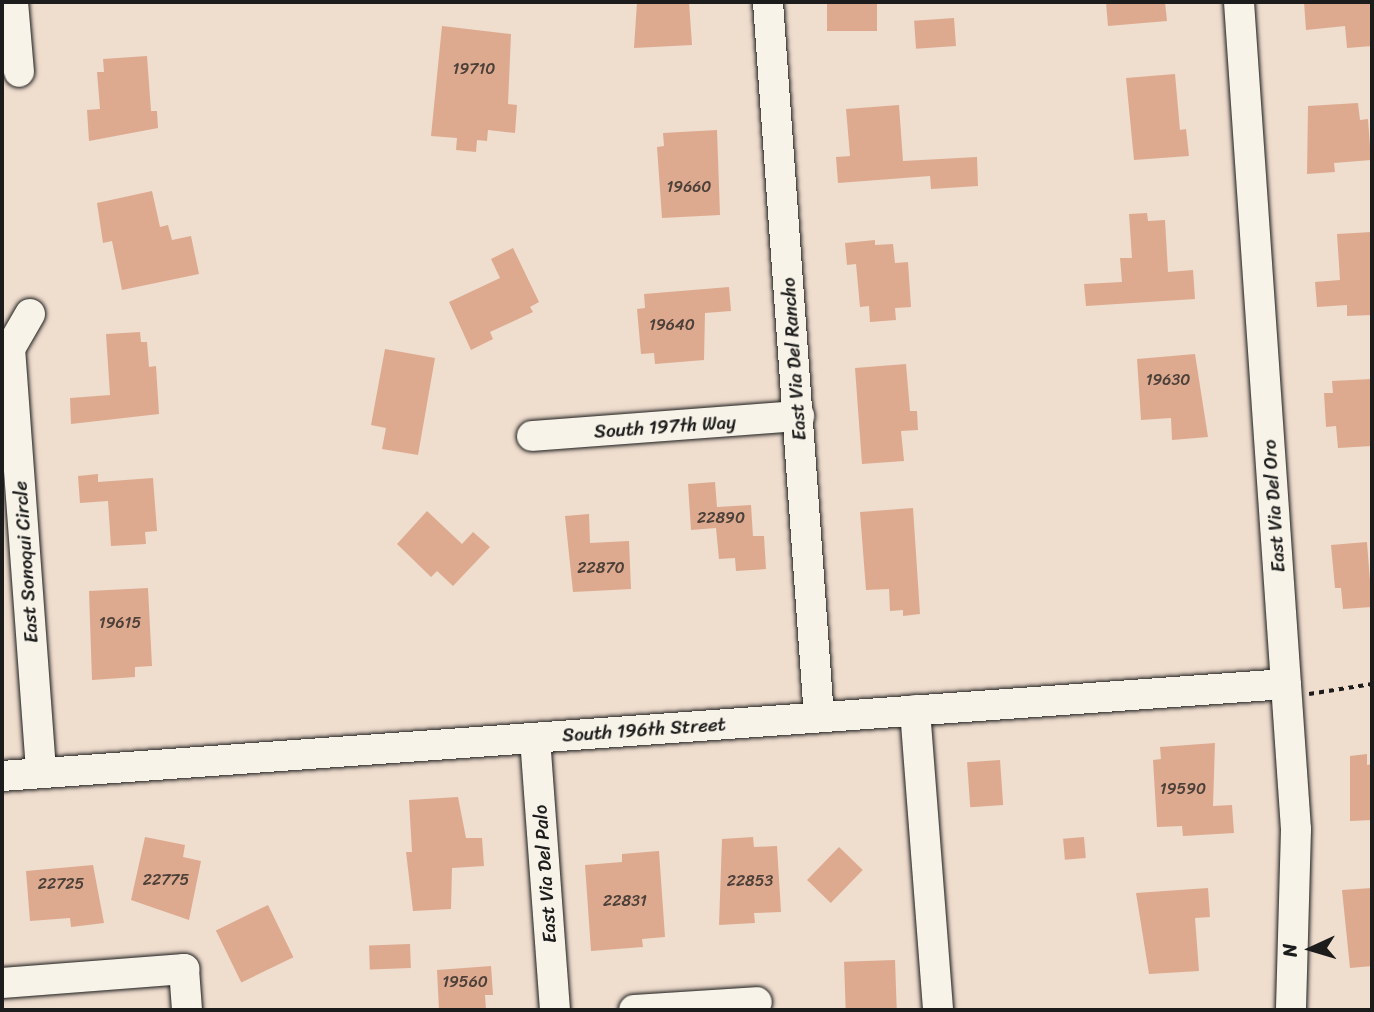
<!DOCTYPE html>
<style>
body{margin:0}
#map{position:relative;width:1374px;height:1012px;overflow:hidden;background:#efddce;font-family:Sriracha,sans-serif}
div>[style]{position:absolute}
.building>*{inset:0;background:#ddaa90;transform-origin:0 0}
.path>*{height:3.5px;margin-top:-1.75px;transform-origin:0;background:repeating-linear-gradient(90deg,#1c1c1c 0 5px,transparent 0 10px)}
.roads{filter:drop-shadow(0 0 2px #1c1c1c) drop-shadow(0 0 2px #1c1c1c)}
.minor>*{height:30px;margin:-15px;padding:0 15px;transform-origin:15px;border-radius:15px;background:#f7f3e8}
span{translate:-50% -50%;white-space:nowrap;text-align:center;line-height:1.15;-webkit-text-stroke:5px #f7f3e8;paint-order:stroke}
.number-label{font-size:16px;color:#4c4039}
.number-label span{-webkit-text-stroke-width:0}
.street-label{font-size:19px;color:#1c1c1c}
.frame{position:absolute;inset:0;border:4px solid #1c1c1c;pointer-events:none}
.north{position:absolute;left:1276px;top:914px;width:70px;height:70px;-webkit-text-stroke:5px #f7f3e8;paint-order:stroke;rotate:266deg;font-size:19px;font-weight:700;line-height:28px;text-align:center;color:#1c1c1c}
.north::after{content:'';display:block;margin:auto;width:24px;height:32px;background:#1c1c1c;clip-path:polygon(50% 0,100% 100%,50% 72%,0 100%)}
</style>
<div id="map">
<div class="building">
<i style="clip-path:polygon(637px 2px,689px 2px,692px 45px,634px 48px)"></i>
<i style="left:827px;top:2px;width:50px;height:29px"></i>
<i style="clip-path:polygon(1106px 2px,1165px 2px,1167px 21px,1108px 26px)"></i>
<i style="clip-path:polygon(1304px 2px,1372px 2px,1372px 46px,1347px 48px,1345px 26px,1306px 30px)"></i>
<i style="left:954px;top:18px;width:28px;height:40px;rotate:86deg"></i>
<i style="clip-path:polygon(442px 26px,511px 34px,508px 104px,517px 105px,515px 133px,488px 130px,487px 141px,477px 140px,476px 152px,456px 150px,457px 138px,431px 136px)"></i>
<i style="clip-path:polygon(147px 56px,151px 111px,157px 111px,158px 128px,89px 141px,87px 110px,100px 109px,97px 72px,104px 72px,103px 59px)"></i>
<i style="clip-path:polygon(1175px 74px,1180px 130px,1186px 129px,1189px 156px,1134px 160px,1126px 78px)"></i>
<i style="clip-path:polygon(1358px 103px,1360px 120px,1368px 119px,1371px 160px,1334px 163px,1335px 172px,1307px 174px,1308px 106px)"></i>
<i style="clip-path:polygon(899px 105px,903px 161px,977px 157px,978px 186px,931px 189px,930px 176px,838px 183px,836px 157px,850px 156px,846px 109px)"></i>
<i style="clip-path:polygon(717px 130px,720px 215px,662px 218px,657px 147px,664px 146px,663px 133px)"></i>
<i style="clip-path:polygon(152px 191px,160px 227px,168px 225px,172px 240px,191px 236px,199px 274px,122px 290px,112px 241px,103px 243px,97px 203px)"></i>
<i style="clip-path:polygon(1147px 213px,1148px 221px,1165px 220px,1168px 272px,1193px 270px,1195px 299px,1086px 306px,1084px 284px,1122px 282px,1120px 258px,1132px 258px,1129px 214px)"></i>
<i style="clip-path:polygon(1372px 232px,1372px 315px,1347px 316px,1347px 305px,1317px 307px,1315px 282px,1340px 280px,1337px 234px)"></i>
<i style="clip-path:polygon(875px 240px,875px 245px,893px 244px,895px 263px,908px 262px,911px 307px,895px 308px,896px 320px,870px 322px,869px 306px,860px 307px,856px 264px,847px 265px,845px 243px)"></i>
<i style="clip-path:polygon(513px 248px,539px 302px,530px 307px,533px 312px,490px 332px,493px 339px,471px 350px,449px 302px,500px 278px,491px 259px)"></i>
<i style="clip-path:polygon(729px 287px,731px 311px,705px 313px,704px 360px,655px 364px,654px 353px,641px 354px,637px 309px,645px 308px,644px 294px)"></i>
<i style="clip-path:polygon(140px 332px,141px 342px,147px 342px,149px 367px,156px 366px,159px 414px,71px 424px,70px 398px,110px 395px,106px 334px)"></i>
<i style="clip-path:polygon(385px 349px,435px 358px,418px 455px,382px 449px,386px 428px,371px 425px)"></i>
<i style="clip-path:polygon(1195px 354px,1208px 437px,1172px 440px,1171px 418px,1141px 420px,1137px 359px)"></i>
<i style="clip-path:polygon(906px 364px,910px 411px,917px 411px,918px 430px,901px 431px,904px 461px,862px 464px,855px 368px)"></i>
<i style="clip-path:polygon(1372px 379px,1372px 446px,1338px 448px,1336px 426px,1326px 427px,1324px 393px,1333px 393px,1332px 381px)"></i>
<i style="clip-path:polygon(98px 474px,98px 482px,153px 478px,157px 531px,145px 532px,146px 544px,111px 546px,108px 501px,80px 503px,78px 476px)"></i>
<i style="clip-path:polygon(715px 482px,717px 507px,751px 505px,753px 536px,764px 536px,766px 569px,736px 571px,735px 558px,719px 559px,716px 528px,691px 530px,688px 484px)"></i>
<i style="clip-path:polygon(913px 508px,920px 614px,903px 616px,903px 610px,890px 611px,889px 589px,866px 590px,860px 512px)"></i>
<i style="clip-path:polygon(427px 511px,462px 544px,473px 532px,490px 547px,453px 586px,437px 571px,431px 577px,397px 544px)"></i>
<i style="clip-path:polygon(589px 514px,590px 543px,629px 541px,631px 589px,573px 592px,565px 516px)"></i>
<i style="clip-path:polygon(1367px 542px,1372px 607px,1343px 609px,1341px 588px,1335px 588px,1331px 545px)"></i>
<i style="clip-path:polygon(148px 588px,152px 666px,135px 667px,135px 677px,92px 680px,89px 591px)"></i>
<i style="clip-path:polygon(1215px 743px,1213px 806px,1232px 805px,1234px 833px,1183px 836px,1182px 826px,1157px 827px,1153px 760px,1161px 759px,1160px 747px)"></i>
<i style="clip-path:polygon(1367px 754px,1367px 765px,1372px 764px,1372px 820px,1350px 821px,1350px 756px)"></i>
<i style="left:1000px;top:760px;width:45px;height:33px;rotate:86deg"></i>
<i style="clip-path:polygon(458px 797px,466px 838px,482px 838px,484px 866px,452px 868px,451px 909px,413px 911px,406px 852px,412px 852px,409px 800px)"></i>
<i style="clip-path:polygon(145px 837px,185px 845px,183px 857px,201px 861px,189px 920px,131px 900px)"></i>
<i style="clip-path:polygon(753px 837px,754px 847px,777px 846px,781px 912px,754px 913px,755px 923px,719px 925px,722px 839px)"></i>
<i style="left:1084px;top:837px;width:21px;height:21px;rotate:85deg"></i>
<i style="left:839px;top:847px;width:33px;height:46px;rotate:44deg"></i>
<i style="clip-path:polygon(659px 851px,665px 937px,642px 939px,643px 947px,591px 951px,585px 865px,622px 862px,622px 854px)"></i>
<i style="clip-path:polygon(93px 865px,104px 923px,71px 927px,70px 918px,30px 921px,26px 871px)"></i>
<i style="clip-path:polygon(1208px 888px,1210px 917px,1195px 918px,1199px 971px,1149px 974px,1136px 893px)"></i>
<i style="clip-path:polygon(1372px 888px,1372px 966px,1350px 968px,1342px 890px)"></i>
<i style="left:268px;top:905px;width:58px;height:58px;rotate:64deg"></i>
<i style="left:410px;top:944px;width:24px;height:41px;rotate:88deg"></i>
<i style="left:895px;top:960px;width:50px;height:51px;rotate:88deg"></i>
<i style="clip-path:polygon(491px 966px,493px 995px,485px 995px,486px 1010px,439px 1010px,437px 970px)"></i>
</div>
<div class="path">
<i style="left:1309px;top:694px;width:64px;rotate:-9deg"></i>
</div>
<div class="roads">
<div class="minor">
<i style="left:13px;top:2px;width:70px;rotate:85.1deg"></i>
<i style="left:768px;top:2px;width:717px;rotate:85.92deg"></i>
<i style="left:1239px;top:2px;width:829px;rotate:86.06deg"></i>
<i style="left:1296px;top:829px;width:181px;rotate:91.6deg"></i>
<i style="left:30px;top:314px;width:39px;rotate:120deg"></i>
<i style="left:10px;top:348px;width:426px;rotate:85.8deg"></i>
<i style="left:532px;top:436px;width:268px;rotate:-4.3deg"></i>
<i style="left:915px;top:710px;width:301px;rotate:85.6deg"></i>
<i style="left:535px;top:738px;width:273px;rotate:85.8deg"></i>
<i style="left:2px;top:776px;width:1287px;rotate:-4.1deg"></i>
<i style="left:2px;top:983px;width:183px;rotate:-4.4deg"></i>
<i style="left:184px;top:969px;width:41px;rotate:85.8deg"></i>
<i style="left:634px;top:1010px;width:123px;rotate:-3.7deg"></i>
</div>
</div>
<div class="number-label">
<span style="left:474px;top:69px">19710</span>
<span style="left:689px;top:187px">19660</span>
<span style="left:672px;top:325px">19640</span>
<span style="left:1168px;top:380px">19630</span>
<span style="left:721px;top:518px">22890</span>
<span style="left:601px;top:568px">22870</span>
<span style="left:120px;top:623px">19615</span>
<span style="left:1183px;top:789px">19590</span>
<span style="left:166px;top:880px">22775</span>
<span style="left:750px;top:881px">22853</span>
<span style="left:61px;top:884px">22725</span>
<span style="left:625px;top:901px">22831</span>
<span style="left:465px;top:982px">19560</span>
</div>
<div class="street-label">
<span style="left:794px;top:359px;rotate:-94deg">East Via Del Rancho</span>
<span style="left:665px;top:427px;rotate:-4deg">South 197th Way</span>
<span style="left:1274px;top:506px;rotate:-94deg">East Via Del Oro</span>
<span style="left:26px;top:562px;rotate:-94deg">East Sonoqui Circle</span>
<span style="left:644px;top:730px;rotate:-4deg">South 196th Street</span>
<span style="left:545px;top:874px;rotate:-94deg">East Via Del Palo</span>
</div>
<div class="frame"></div>
<div class="north">N</div>
</div>
